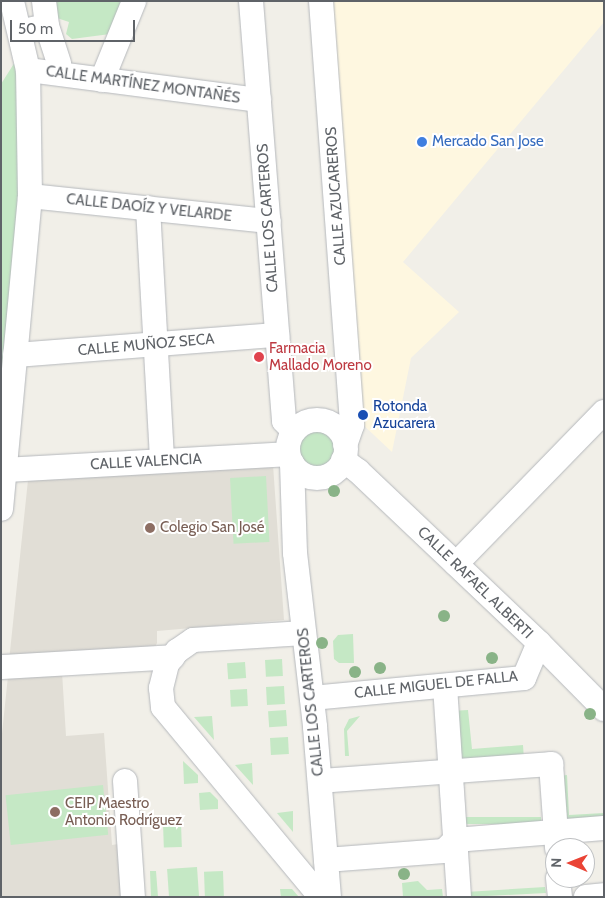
<!DOCTYPE html>
<meta charset="utf-8">
<style>
body{margin:0}
#map{position:relative;width:605px;height:898px;overflow:hidden;background:#f1efe8;font-family:Cabin,sans-serif}
div>[style]{position:absolute}
.commercial>*{inset:0;background:#fef7e0}
.education>*{inset:0;background:#e1ded6}
.green>*{inset:0;background:#c5e8c5;transform-origin:0 0}
.round{border-radius:50%}
.roads{filter:drop-shadow(0 0 1px #b5b8bc) drop-shadow(0 0 1px #b5b8bc)}
.minor>*{height:24px;margin:-12px;padding:0 12px;transform-origin:12px;border-radius:12px;background:#fff}
.minor>.ring{margin:-12px;padding:0;box-sizing:content-box;background:none;border:24px solid #fff;border-radius:50%}
.trees>*{width:12px;height:12px;margin:-6px;border-radius:50%;background:#89b387}
.dots>*{width:14px;height:14px;translate:-50% -50%;box-sizing:border-box;border:2px solid #fff;border-radius:50%}
span{translate:-50% -50%;white-space:nowrap;text-align:center;line-height:1.15;-webkit-text-stroke:4px #fff;paint-order:stroke}
.street-label{font-size:15px;color:#5f6368}
.shop-label{font-size:15px;color:#366cbe}
.left{translate:0 -50%;text-align:left}
.health-label{font-size:15px;color:#be3a42}
.transit-label{font-size:15px;color:#164399}
.education-label{font-size:15px;color:#785e54}
.frame{position:absolute;inset:0;border:2px solid #5f6368;pointer-events:none}
.north{position:absolute;left:545px;top:838px;width:50px;height:50px;box-sizing:border-box;background:#fff;border:1px solid #bfc1c3;border-radius:50%;rotate:271deg;font-size:14px;font-weight:700;line-height:20px;text-align:center;color:#5f6368}
.north::after{content:'';display:block;margin:auto;width:18px;height:22px;background:#ea4335;clip-path:polygon(50% 0,100% 100%,50% 72%,0 100%)}
.scale{position:absolute;left:10px;top:20px;width:125px;height:22px;box-sizing:border-box;border:2px solid #5f6368;border-top:0;padding-left:6px;font-size:15px;line-height:18px;white-space:nowrap;color:#5f6368;-webkit-text-stroke:4px #fff;paint-order:stroke}
</style>
<div id="map">
<div class="commercial">
<i style="clip-path:polygon(332px 1px,604px 1px,604px 22px,403px 262px,459px 312px,411px 358px,392px 452px,359px 421px)"></i>
</div>
<div class="education">
<i style="clip-path:polygon(273px 465px,284px 620px,157px 631px,157px 643px,153px 651px,9px 661px,28px 480px)"></i>
<i style="clip-path:polygon(62px 672px,66px 736px,104px 733px,112px 845px,118px 844px,121px 897px,1px 897px,1px 743px,8px 676px)"></i>
</div>
<div class="green">
<i style="clip-path:polygon(49px 1px,125px 1px,110px 34px,72px 39px,66px 34px,69px 22px,57px 18px)"></i>
<i style="clip-path:polygon(15px 62px,22px 142px,4px 371px,1px 370px,1px 84px)"></i>
<i class="round" style="left:297px;top:428px;width:40px;height:40px"></i>
<i style="left:266px;top:476px;width:66px;height:36px;rotate:87deg"></i>
<i style="clip-path:polygon(353px 634px,354px 663px,339px 663px,334px 659px,333px 641px,338px 635px)"></i>
<i style="left:282px;top:659px;width:17px;height:17px;rotate:87deg"></i>
<i style="left:245px;top:662px;width:16px;height:18px;rotate:86deg"></i>
<i style="left:284px;top:686px;width:18px;height:18px;rotate:87deg"></i>
<i style="left:247px;top:689px;width:17px;height:17px;rotate:87deg"></i>
<i style="left:286px;top:710px;width:16px;height:18px;rotate:86deg"></i>
<i style="clip-path:polygon(468px 710px,472px 749px,523px 745px,524px 760px,456px 765px,451px 711px)"></i>
<i style="clip-path:polygon(212px 716px,214px 740px,194px 717px)"></i>
<i style="clip-path:polygon(360px 716px,347px 731px,349px 756px,345px 756px,344px 729px,349px 719px)"></i>
<i style="left:288px;top:737px;width:17px;height:18px;rotate:87deg"></i>
<i style="clip-path:polygon(183px 761px,198px 775px,198px 783px,184px 784px)"></i>
<i style="clip-path:polygon(252px 763px,253px 785px,235px 765px)"></i>
<i style="clip-path:polygon(567px 775px,569px 815px,604px 813px,604px 821px,562px 824px,558px 776px)"></i>
<i style="left:103px;top:785px;width:50px;height:98px;rotate:84deg"></i>
<i style="clip-path:polygon(210px 792px,218px 800px,218px 809px,200px 810px,199px 793px)"></i>
<i style="clip-path:polygon(293px 811px,293px 832px,277px 813px)"></i>
<i style="left:541px;top:817px;width:7px;height:79px;rotate:90deg"></i>
<i style="left:181px;top:823px;width:24px;height:18px;rotate:88deg"></i>
<i style="left:197px;top:867px;width:30px;height:30px;rotate:86deg"></i>
<i style="clip-path:polygon(150px 871px,156px 871px,158px 897px,151px 897px)"></i>
<i style="left:223px;top:871px;width:26px;height:19px;rotate:88deg"></i>
<i style="clip-path:polygon(418px 881px,427px 890px,442px 889px,443px 897px,403px 897px,402px 883px)"></i>
<i style="clip-path:polygon(545px 887px,546px 893px,467px 897px,466px 892px)"></i>
<i style="clip-path:polygon(292px 889px,299px 897px,281px 897px,280px 889px)"></i>
</div>
<div class="roads">
<div class="minor">
<i style="left:44px;top:1px;width:25px;rotate:83deg"></i>
<i style="left:251px;top:1px;width:421px;rotate:85.5deg"></i>
<i style="left:284px;top:421px;width:14px;rotate:45deg"></i>
<i style="left:321px;top:1px;width:425px;rotate:85.8deg"></i>
<i style="left:352px;top:425px;width:21px;rotate:109deg"></i>
<i style="left:28px;top:30px;width:19px;rotate:-12deg"></i>
<i style="left:47px;top:26px;width:39px;rotate:72deg"></i>
<i style="left:28px;top:70px;width:233px;rotate:7.4deg"></i>
<i style="left:102px;top:80px;width:85px;rotate:-67.9deg"></i>
<i style="left:30px;top:196px;width:240px;rotate:6deg"></i>
<i style="left:148px;top:208px;width:253px;rotate:86.8deg"></i>
<i style="left:15px;top:355px;width:263px;rotate:-4.4deg"></i>
<i class="ring" style="left:288px;top:420px;width:34px;height:34px"></i>
<i style="left:343px;top:460px;width:19px;rotate:36deg"></i>
<i style="left:358px;top:471px;width:250px;rotate:43.5deg"></i>
<i style="left:539px;top:643px;width:93px;rotate:45.4deg"></i>
<i style="left:292px;top:463px;width:90px;rotate:88.1deg"></i>
<i style="left:295px;top:553px;width:175px;rotate:83.4deg"></i>
<i style="left:315px;top:727px;width:171px;rotate:85.3deg"></i>
<i style="left:5px;top:470px;width:283px;rotate:-3.2deg"></i>
<i style="left:1px;top:509px;width:314px;rotate:-84.7deg"></i>
<i style="left:30px;top:196px;width:126px;rotate:-90.9deg"></i>
<i style="left:28px;top:70px;width:71px;rotate:-103.1deg"></i>
<i style="left:456px;top:564px;width:212px;rotate:-45.8deg"></i>
<i style="left:304px;top:633px;width:111px;rotate:176.4deg"></i>
<i style="left:193px;top:640px;width:19px;rotate:145deg"></i>
<i style="left:177px;top:651px;width:16px;rotate:128deg"></i>
<i style="left:167px;top:664px;width:25px;rotate:104deg"></i>
<i style="left:161px;top:688px;width:19px;rotate:84deg"></i>
<i style="left:163px;top:707px;width:247px;rotate:50.3deg"></i>
<i style="left:1px;top:667px;width:172px;rotate:-3.3deg"></i>
<i style="left:445px;top:686px;width:211px;rotate:86.2deg"></i>
<i style="left:312px;top:698px;width:213px;rotate:-5.4deg"></i>
<i style="left:524px;top:678px;width:38px;rotate:-67deg"></i>
<i style="left:125px;top:781px;width:116px;rotate:86.1deg"></i>
<i style="left:320px;top:781px;width:232px;rotate:-4.2deg"></i>
<i style="left:551px;top:764px;width:84px;rotate:85.9deg"></i>
<i style="left:326px;top:860px;width:118px;rotate:-4.4deg"></i>
<i style="left:444px;top:851px;width:16px;rotate:-45deg"></i>
<i style="left:455px;top:840px;width:149px;rotate:-4.6deg"></i>
<i style="left:558px;top:878px;width:19px;rotate:84deg"></i>
<i style="left:586px;top:897px;width:18px;rotate:-6deg"></i>
</div>
</div>
<div class="trees">
<i style="left:334px;top:491px"></i>
<i style="left:444px;top:616px"></i>
<i style="left:322px;top:643px"></i>
<i style="left:492px;top:658px"></i>
<i style="left:380px;top:668px"></i>
<i style="left:355px;top:672px"></i>
<i style="left:590px;top:714px"></i>
<i style="left:404px;top:874px"></i>
</div>
<div class="dots">
<i style="left:422px;top:142px;background:#3f7fe0"></i>
<i style="left:259px;top:357px;background:#e0444e"></i>
<i style="left:363px;top:415px;background:#1a4fb4"></i>
<i style="left:150px;top:528px;background:#8d6e63"></i>
<i style="left:55px;top:812px;background:#8d6e63"></i>
</div>
<div class="street-label">
<span style="left:143px;top:85px;rotate:8deg">CALLE MARTÍNEZ MONTAÑÉS</span>
<span style="left:336px;top:196px;rotate:-94deg">CALLE AZUCAREROS</span>
<span style="left:149px;top:208px;rotate:6deg">CALLE DAOÍZ Y VELARDE</span>
<span style="left:268px;top:218px;rotate:-94deg">CALLE LOS CARTEROS</span>
<span style="left:146px;top:345px;rotate:-5deg">CALLE MUÑOZ SECA</span>
<span style="left:146px;top:462px;rotate:-3deg">CALLE VALENCIA</span>
<span style="left:475px;top:583px;rotate:44deg">CALLE RAFAEL ALBERTI</span>
<span style="left:436px;top:685px;rotate:-6deg">CALLE MIGUEL DE FALLA</span>
<span style="left:311px;top:702px;rotate:-96deg">CALLE LOS CARTEROS</span>
</div>
<div class="shop-label">
<span class="left" style="left:432px;top:142px">Mercado San Jose</span>
</div>
<div class="health-label">
<span class="left" style="left:269px;top:357px">Farmacia<br>Mallado Moreno</span>
</div>
<div class="transit-label">
<span class="left" style="left:373px;top:415px">Rotonda<br>Azucarera</span>
</div>
<div class="education-label">
<span class="left" style="left:160px;top:528px">Colegio San José</span>
<span class="left" style="left:65px;top:812px">CEIP Maestro<br>Antonio Rodríguez</span>
</div>
<div class="frame"></div>
<div class="north">N</div>
<div class="scale">50 m</div>
</div>
